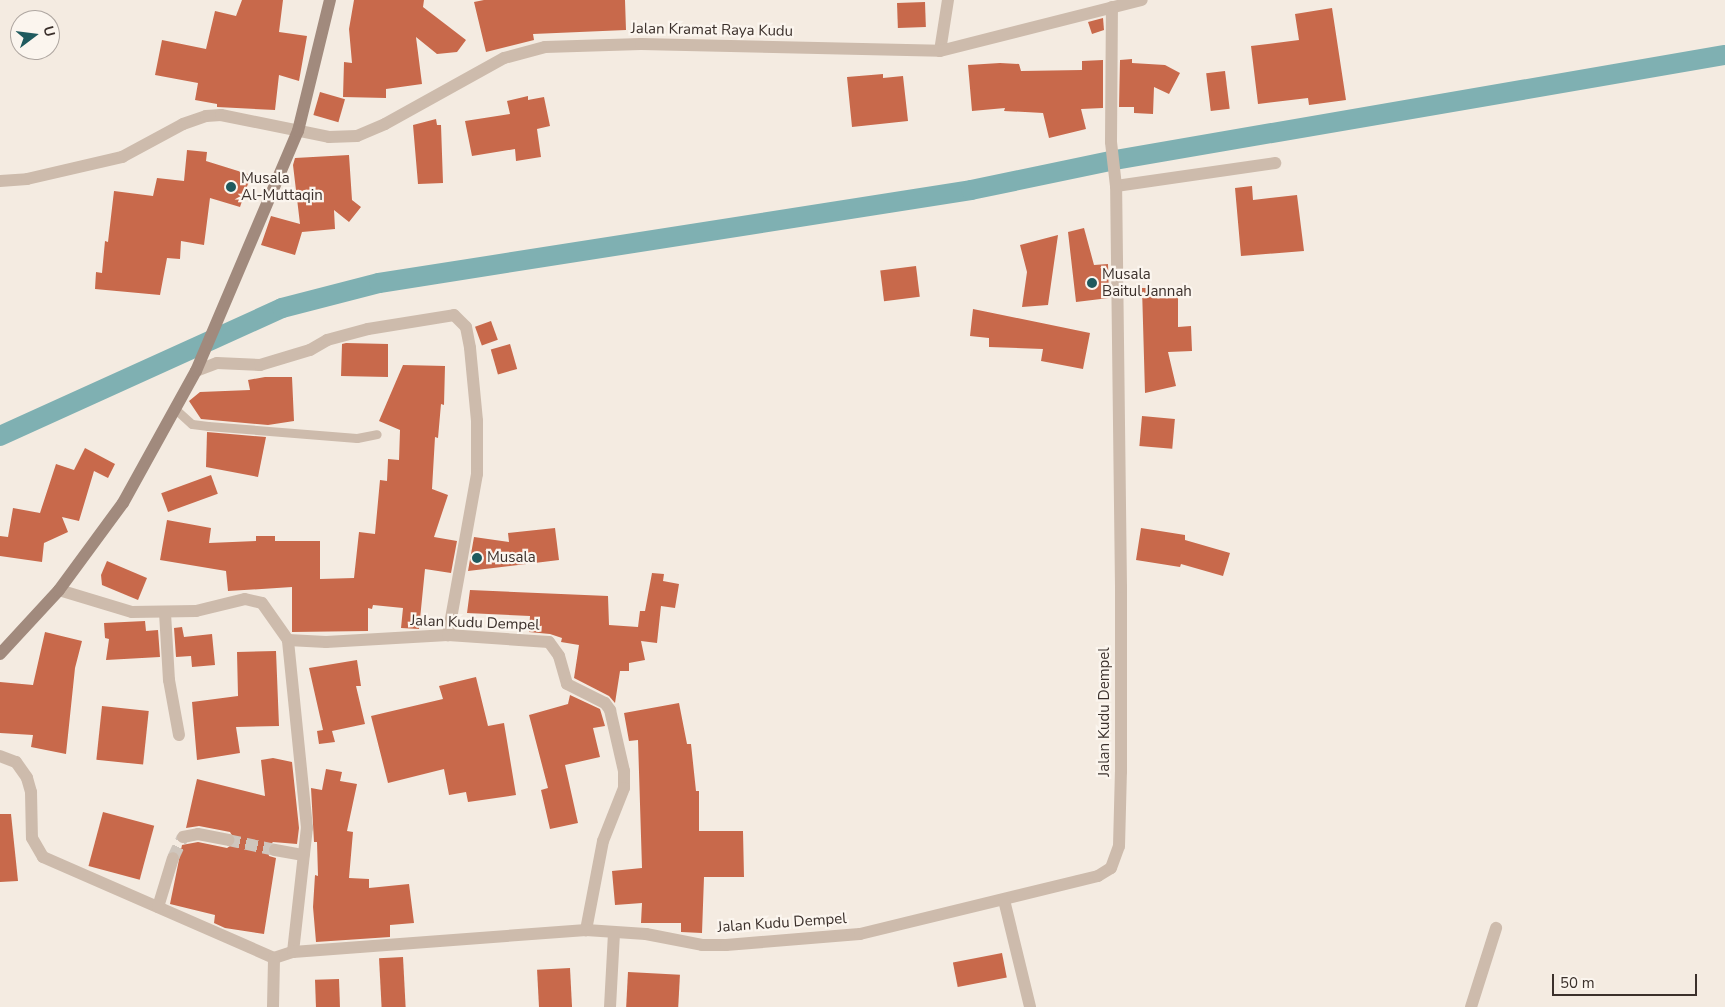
<!DOCTYPE html>
<style>
body{margin:0}
#map{position:relative;width:1725px;height:1007px;overflow:hidden;background:#f4ebe1;font-family:"Nunito Sans",sans-serif}
div>[style]{position:absolute}
.canal>*{height:20px;margin:-10px;padding:0 10px;transform-origin:10px;border-radius:10px;background:#7fb0b2}
.building>*{inset:0;background:#c8694b;transform-origin:0 0}
.street-tunnel>*{height:12px;margin-top:-6px;transform-origin:0;background:repeating-linear-gradient(90deg,#cfc6bd 0 12px,transparent 0 18px)}
.lane>*{height:9px;margin:-4.5px;padding:0 4.5px;transform-origin:4.5px;border-radius:4.5px;background:#cdbbac}
.street>*{height:12px;margin:-6px;padding:0 6px;transform-origin:6px;border-radius:6px;background:#cdbbac}
.secondary>*{height:12px;margin:-6px;padding:0 6px;transform-origin:6px;border-radius:6px;background:#a18a7d}
.dots>*{width:14px;height:14px;translate:-50% -50%;box-sizing:border-box;border:2px solid #fbf5ee;border-radius:50%}
span{translate:-50% -50%;white-space:nowrap;text-align:center;line-height:1.15;-webkit-text-stroke:4.5px #fbf5ee;paint-order:stroke}
.street-label{font-size:15px;color:#3b302b}
.poi-label{font-size:15px;color:#3b302b}
.left{translate:0 -50%;text-align:left}
.north{position:absolute;left:10px;top:10px;width:50px;height:50px;box-sizing:border-box;background:#fbf5ee;border:1px solid #aea6a0;border-radius:50%;rotate:75deg;font-size:14px;font-weight:700;line-height:20px;text-align:center;color:#3b302b}
.north::after{content:'';display:block;margin:auto;width:18px;height:22px;background:#1f5a5e;clip-path:polygon(50% 0,100% 100%,50% 72%,0 100%)}
.scale{position:absolute;left:1552px;top:974px;width:145px;height:22px;box-sizing:border-box;border:2px solid #3b302b;border-top:0;padding-left:6px;font-size:15px;line-height:18px;white-space:nowrap;color:#3b302b;-webkit-text-stroke:4px #fbf5ee;paint-order:stroke}
</style>
<div id="map">
<div class="canal">
<i style="left:0;top:436px;width:310px;rotate:-24.4deg"></i>
<i style="left:282px;top:308px;width:100px;rotate:-14.5deg"></i>
<i style="left:379px;top:283px;width:599px;rotate:-8.93deg"></i>
<i style="left:971px;top:190px;width:147px;rotate:-11.8deg"></i>
<i style="left:1115px;top:160px;width:619px;rotate:-9.77deg"></i>
</div>
<div class="building">
<i style="clip-path:polygon(242px 0,283px 0,279px 32px,307px 36px,299px 81px,279px 75px,275px 110px,217px 107px,217px 104px,195px 100px,198px 83px,155px 75px,162px 40px,206px 49px,215px 11px,236px 16px)"></i>
<i style="clip-path:polygon(354px 0,424px 0,423px 7px,466px 40px,457px 52px,437px 54px,416px 37px,422px 84px,386px 89px,386px 98px,343px 97px,344px 62px,352px 63px,349px 29px)"></i>
<i style="clip-path:polygon(484px 0,625px 0,626px 30px,533px 34px,534px 40px,486px 52px,474px 2px)"></i>
<i style="left:925px;top:2px;width:25px;height:28px;rotate:88deg"></i>
<i style="clip-path:polygon(1332px 8px,1346px 100px,1309px 105px,1308px 98px,1258px 104px,1251px 46px,1299px 40px,1295px 14px)"></i>
<i style="clip-path:polygon(1103px 18px,1104px 30px,1092px 34px,1088px 22px)"></i>
<i style="clip-path:polygon(1132px 59px,1132px 63px,1165px 65px,1180px 73px,1169px 94px,1154px 87px,1153px 114px,1134px 113px,1134px 107px,1119px 107px,1120px 60px)"></i>
<i style="clip-path:polygon(1103px 60px,1103px 108px,1081px 109px,1086px 129px,1049px 138px,1043px 113px,1004px 111px,1005px 108px,972px 111px,968px 65px,1000px 63px,1019px 64px,1021px 71px,1082px 70px,1082px 61px)"></i>
<i style="left:1225px;top:71px;width:38px;height:19px;rotate:83deg"></i>
<i style="clip-path:polygon(883px 74px,883px 78px,903px 76px,908px 121px,852px 127px,847px 77px)"></i>
<i style="left:320px;top:92px;width:26px;height:24px;rotate:16deg"></i>
<i style="clip-path:polygon(528px 96px,528px 100px,544px 97px,550px 126px,537px 129px,541px 157px,516px 161px,515px 149px,472px 156px,465px 121px,510px 114px,507px 101px)"></i>
<i style="clip-path:polygon(436px 119px,437px 125px,441px 125px,443px 183px,418px 184px,413px 125px)"></i>
<i style="clip-path:polygon(187px 150px,207px 152px,206px 161px,251px 175px,240px 207px,210px 198px,204px 245px,181px 241px,180px 259px,167px 258px,160px 295px,95px 289px,96px 272px,102px 273px,105px 241px,108px 242px,114px 191px,153px 196px,157px 178px,184px 181px)"></i>
<i style="clip-path:polygon(349px 155px,352px 200px,361px 207px,349px 222px,334px 210px,335px 229px,302px 232px,295px 255px,261px 245px,271px 216px,300px 224px,293px 165px,295px 158px)"></i>
<i style="clip-path:polygon(1252px 186px,1253px 200px,1297px 195px,1304px 251px,1241px 256px,1235px 188px)"></i>
<i style="clip-path:polygon(1084px 228px,1094px 265px,1108px 264px,1109px 298px,1076px 302px,1068px 232px)"></i>
<i style="clip-path:polygon(1058px 235px,1048px 305px,1022px 307px,1027px 272px,1020px 245px)"></i>
<i style="left:916px;top:266px;width:31px;height:36px;rotate:83deg"></i>
<i style="clip-path:polygon(1142px 288px,1178px 288px,1178px 327px,1191px 326px,1192px 351px,1168px 352px,1176px 386px,1145px 393px)"></i>
<i style="clip-path:polygon(973px 309px,1090px 333px,1083px 369px,1041px 361px,1043px 349px,989px 347px,989px 338px,970px 336px)"></i>
<i style="left:491px;top:321px;width:20px;height:17px;rotate:70deg"></i>
<i style="clip-path:polygon(346px 343px,388px 344px,388px 377px,341px 376px,342px 344px)"></i>
<i style="left:510px;top:344px;width:26px;height:20px;rotate:74deg"></i>
<i style="clip-path:polygon(403px 365px,445px 366px,444px 405px,441px 404px,438px 438px,435px 437px,432px 489px,448px 495px,434px 537px,457px 541px,451px 573px,425px 569px,419px 629px,401px 628px,403px 608px,373px 605px,372px 609px,368px 608px,368px 631px,292px 632px,292px 587px,228px 591px,226px 571px,160px 560px,167px 520px,211px 528px,209px 543px,256px 541px,256px 536px,275px 536px,275px 541px,320px 541px,320px 579px,354px 578px,359px 532px,375px 534px,380px 480px,387px 481px,388px 459px,399px 460px,400px 430px,379px 421px)"></i>
<i style="clip-path:polygon(265px 377px,292px 377px,294px 421px,268px 425px,201px 419px,189px 401px,200px 392px,250px 390px,248px 380px)"></i>
<i style="left:1142px;top:416px;width:33px;height:30px;rotate:5deg"></i>
<i style="clip-path:polygon(207px 432px,266px 437px,258px 477px,206px 467px)"></i>
<i style="clip-path:polygon(85px 448px,115px 464px,108px 478px,94px 471px,79px 521px,62px 517px,68px 532px,44px 543px,42px 562px,0 556px,0 536px,8px 537px,13px 508px,40px 513px,56px 464px,74px 470px)"></i>
<i style="left:211px;top:475px;width:20px;height:53px;rotate:70deg"></i>
<i style="clip-path:polygon(555px 528px,559px 560px,468px 571px,474px 537px,509px 542px,508px 533px)"></i>
<i style="clip-path:polygon(1141px 528px,1185px 535px,1185px 540px,1230px 553px,1223px 576px,1181px 564px,1180px 567px,1136px 560px)"></i>
<i style="clip-path:polygon(107px 561px,147px 578px,138px 600px,102px 585px,101px 575px)"></i>
<i style="clip-path:polygon(652px 573px,664px 574px,663px 581px,679px 584px,675px 608px,661px 606px,657px 643px,641px 641px,645px 660px,629px 663px,629px 671px,620px 671px,615px 703px,609px 696px,574px 678px,579px 645px,561px 642px,562px 638px,550px 634px,529px 632px,530px 616px,467px 613px,470px 590px,608px 596px,609px 625px,638px 627px,640px 611px,645px 611px)"></i>
<i style="clip-path:polygon(145px 621px,146px 631px,158px 630px,160px 657px,106px 660px,109px 639px,105px 638px,104px 623px)"></i>
<i style="clip-path:polygon(182px 627px,184px 637px,212px 634px,215px 665px,192px 667px,191px 656px,176px 657px,174px 628px)"></i>
<i style="clip-path:polygon(45px 632px,82px 641px,75px 668px,66px 754px,31px 747px,33px 735px,0 733px,0 682px,33px 685px)"></i>
<i style="clip-path:polygon(276px 651px,279px 726px,236px 727px,240px 753px,197px 760px,192px 702px,238px 696px,237px 652px)"></i>
<i style="clip-path:polygon(357px 660px,361px 686px,356px 686px,365px 724px,332px 731px,335px 742px,319px 744px,317px 731px,323px 730px,309px 668px)"></i>
<i style="clip-path:polygon(476px 677px,488px 726px,504px 723px,516px 795px,468px 802px,466px 792px,449px 795px,444px 769px,388px 783px,371px 716px,443px 699px,439px 686px)"></i>
<i style="clip-path:polygon(570px 695px,600px 709px,605px 726px,593px 728px,600px 757px,565px 765px,578px 823px,550px 829px,541px 790px,548px 788px,529px 715px,568px 704px)"></i>
<i style="clip-path:polygon(679px 703px,687px 744px,691px 744px,696px 791px,699px 791px,699px 831px,743px 831px,744px 877px,704px 877px,702px 933px,681px 932px,681px 923px,641px 923px,642px 903px,615px 905px,612px 871px,642px 868px,638px 740px,629px 741px,624px 713px)"></i>
<i style="left:102px;top:706px;width:47px;height:54px;rotate:6deg"></i>
<i style="clip-path:polygon(273px 758px,292px 762px,299px 828px,297px 844px,273px 842px,267px 848px,269px 856px,276px 858px,264px 934px,225px 928px,214px 923px,215px 915px,170px 904px,182px 845px,198px 842px,227px 848px,236px 842px,230px 832px,199px 826px,186px 828px,197px 779px,265px 796px,261px 760px)"></i>
<i style="clip-path:polygon(326px 769px,342px 772px,340px 781px,357px 784px,347px 831px,353px 832px,349px 878px,369px 879px,369px 888px,409px 884px,414px 923px,390px 925px,390px 937px,316px 942px,313px 907px,315px 875px,318px 876px,317px 842px,314px 842px,311px 788px,322px 790px)"></i>
<i style="left:103px;top:812px;width:53px;height:56px;rotate:15deg"></i>
<i style="clip-path:polygon(0 814px,11px 814px,18px 881px,0 882px)"></i>
<i style="left:1002px;top:953px;width:25px;height:50px;rotate:79deg"></i>
<i style="left:403px;top:957px;width:50px;height:24px;rotate:87deg"></i>
<i style="left:570px;top:968px;width:39px;height:33px;rotate:87deg"></i>
<i style="left:628px;top:972px;width:52px;height:35px;rotate:3deg"></i>
<i style="left:339px;top:979px;width:28px;height:24px;rotate:88deg"></i>
</div>
<div class="street-tunnel">
<i style="left:228px;top:840px;width:48px;rotate:12deg"></i>
<i style="left:173px;top:858px;width:23px;rotate:-65deg"></i>
</div>
<div class="lane">
<i style="left:174px;top:408px;width:24px;rotate:42deg"></i>
<i style="left:192px;top:424px;width:16px;rotate:7deg"></i>
<i style="left:208px;top:426px;width:149px;rotate:4.6deg"></i>
<i style="left:357px;top:438px;width:20px;rotate:-11deg"></i>
</div>
<div class="street">
<i style="left:940px;top:51px;width:52px;rotate:-81.1deg"></i>
<i style="left:0;top:181px;width:27px;rotate:-4deg"></i>
<i style="left:27px;top:179px;width:98px;rotate:-13deg"></i>
<i style="left:122px;top:157px;width:69px;rotate:-28.4deg"></i>
<i style="left:183px;top:124px;width:24px;rotate:-19deg"></i>
<i style="left:206px;top:116px;width:15px;rotate:-4deg"></i>
<i style="left:221px;top:115px;width:110px;rotate:11.5deg"></i>
<i style="left:329px;top:137px;width:28px;rotate:-2deg"></i>
<i style="left:357px;top:136px;width:30px;rotate:-23deg"></i>
<i style="left:385px;top:124px;width:136px;rotate:-29deg"></i>
<i style="left:504px;top:58px;width:42px;rotate:-15deg"></i>
<i style="left:545px;top:47px;width:96px;rotate:-1.8deg"></i>
<i style="left:641px;top:44px;width:299px;rotate:1.3deg"></i>
<i style="left:940px;top:51px;width:208px;rotate:-14.2deg"></i>
<i style="left:1116px;top:186px;width:161px;rotate:-8.2deg"></i>
<i style="left:196px;top:371px;width:22px;rotate:-21deg"></i>
<i style="left:217px;top:363px;width:43px;rotate:2.7deg"></i>
<i style="left:260px;top:365px;width:52px;rotate:-16.7deg"></i>
<i style="left:310px;top:350px;width:20px;rotate:-30deg"></i>
<i style="left:327px;top:340px;width:42px;rotate:-15deg"></i>
<i style="left:368px;top:329px;width:87px;rotate:-9.2deg"></i>
<i style="left:454px;top:315px;width:17px;rotate:45deg"></i>
<i style="left:466px;top:327px;width:21px;rotate:79deg"></i>
<i style="left:470px;top:348px;width:73px;rotate:84.5deg"></i>
<i style="left:477px;top:421px;width:53px;rotate:90deg"></i>
<i style="left:477px;top:474px;width:164px;rotate:100.2deg"></i>
<i style="left:59px;top:590px;width:76px;rotate:16.8deg"></i>
<i style="left:132px;top:612px;width:64px;rotate:-0.9deg"></i>
<i style="left:196px;top:611px;width:50px;rotate:-13.8deg"></i>
<i style="left:245px;top:599px;width:17px;rotate:13deg"></i>
<i style="left:262px;top:603px;width:45px;rotate:54.9deg"></i>
<i style="left:288px;top:640px;width:38px;rotate:3deg"></i>
<i style="left:326px;top:642px;width:122px;rotate:-3.3deg"></i>
<i style="left:448px;top:635px;width:101px;rotate:4deg"></i>
<i style="left:549px;top:642px;width:17px;rotate:54deg"></i>
<i style="left:559px;top:656px;width:29px;rotate:74deg"></i>
<i style="left:567px;top:684px;width:42px;rotate:26.6deg"></i>
<i style="left:605px;top:703px;width:9px;rotate:54deg"></i>
<i style="left:610px;top:710px;width:63px;rotate:77.1deg"></i>
<i style="left:624px;top:771px;width:17px;rotate:90deg"></i>
<i style="left:624px;top:788px;width:57px;rotate:111.6deg"></i>
<i style="left:603px;top:841px;width:91px;rotate:100.8deg"></i>
<i style="left:586px;top:930px;width:60px;rotate:3.8deg"></i>
<i style="left:646px;top:934px;width:57px;rotate:11.1deg"></i>
<i style="left:702px;top:945px;width:24px"></i>
<i style="left:726px;top:945px;width:134px;rotate:-4.7deg"></i>
<i style="left:860px;top:934px;width:245px;rotate:-13.7deg"></i>
<i style="left:1098px;top:876px;width:15px;rotate:-32deg"></i>
<i style="left:1111px;top:868px;width:23px;rotate:-70deg"></i>
<i style="left:1119px;top:846px;width:74px;rotate:-88.5deg"></i>
<i style="left:1121px;top:772px;width:185px;rotate:-90deg"></i>
<i style="left:1121px;top:587px;width:401px;rotate:-90.7deg"></i>
<i style="left:1116px;top:186px;width:44px;rotate:-96.5deg"></i>
<i style="left:1111px;top:142px;width:135px;rotate:-89.6deg"></i>
<i style="left:165px;top:613px;width:67px;rotate:86.6deg"></i>
<i style="left:169px;top:680px;width:56px;rotate:79.7deg"></i>
<i style="left:0;top:756px;width:17px;rotate:21deg"></i>
<i style="left:16px;top:762px;width:19px;rotate:55deg"></i>
<i style="left:27px;top:778px;width:15px;rotate:74deg"></i>
<i style="left:31px;top:792px;width:46px;rotate:88.8deg"></i>
<i style="left:32px;top:838px;width:22px;rotate:60deg"></i>
<i style="left:43px;top:857px;width:252px;rotate:23.6deg"></i>
<i style="left:274px;top:958px;width:20px;rotate:-18deg"></i>
<i style="left:293px;top:952px;width:125px;rotate:-83.6deg"></i>
<i style="left:307px;top:828px;width:189px;rotate:-95.8deg"></i>
<i style="left:183px;top:837px;width:15px;rotate:-11deg"></i>
<i style="left:198px;top:834px;width:31px;rotate:11deg"></i>
<i style="left:275px;top:850px;width:29px;rotate:10deg"></i>
<i style="left:1004px;top:900px;width:110px;rotate:76.3deg"></i>
<i style="left:158px;top:907px;width:51px;rotate:-73deg"></i>
<i style="left:293px;top:952px;width:294px;rotate:-4.3deg"></i>
<i style="left:273px;top:1007px;width:49px;rotate:-88.8deg"></i>
<i style="left:610px;top:1007px;width:75px;rotate:-86.9deg"></i>
<i style="left:1471px;top:1007px;width:83px;rotate:-72.4deg"></i>
</div>
<div class="secondary">
<i style="left:0;top:654px;width:87px;rotate:-47.3deg"></i>
<i style="left:59px;top:590px;width:108px;rotate:-53.7deg"></i>
<i style="left:123px;top:503px;width:151px;rotate:-61.1deg"></i>
<i style="left:196px;top:371px;width:261px;rotate:-67deg"></i>
<i style="left:298px;top:131px;width:135px;rotate:-76.3deg"></i>
</div>
<div class="dots">
<i style="left:231px;top:187px;background:#1f5a5e"></i>
<i style="left:1092px;top:283px;background:#1f5a5e"></i>
<i style="left:477px;top:558px;background:#1f5a5e"></i>
</div>
<div class="street-label">
<span style="left:712px;top:30px;rotate:1deg">Jalan Kramat Raya Kudu</span>
<span style="left:475px;top:623px;rotate:2deg">Jalan Kudu Dempel</span>
<span style="left:1105px;top:712px;rotate:-90deg">Jalan Kudu Dempel</span>
<span style="left:782px;top:923px;rotate:-4deg">Jalan Kudu Dempel</span>
</div>
<div class="poi-label">
<span class="left" style="left:241px;top:187px">Musala<br>Al-Muttaqin</span>
<span class="left" style="left:1102px;top:283px">Musala<br>Baitul Jannah</span>
<span class="left" style="left:487px;top:558px">Musala</span>
</div>
<div class="north">U</div>
<div class="scale">50 m</div>
</div>
